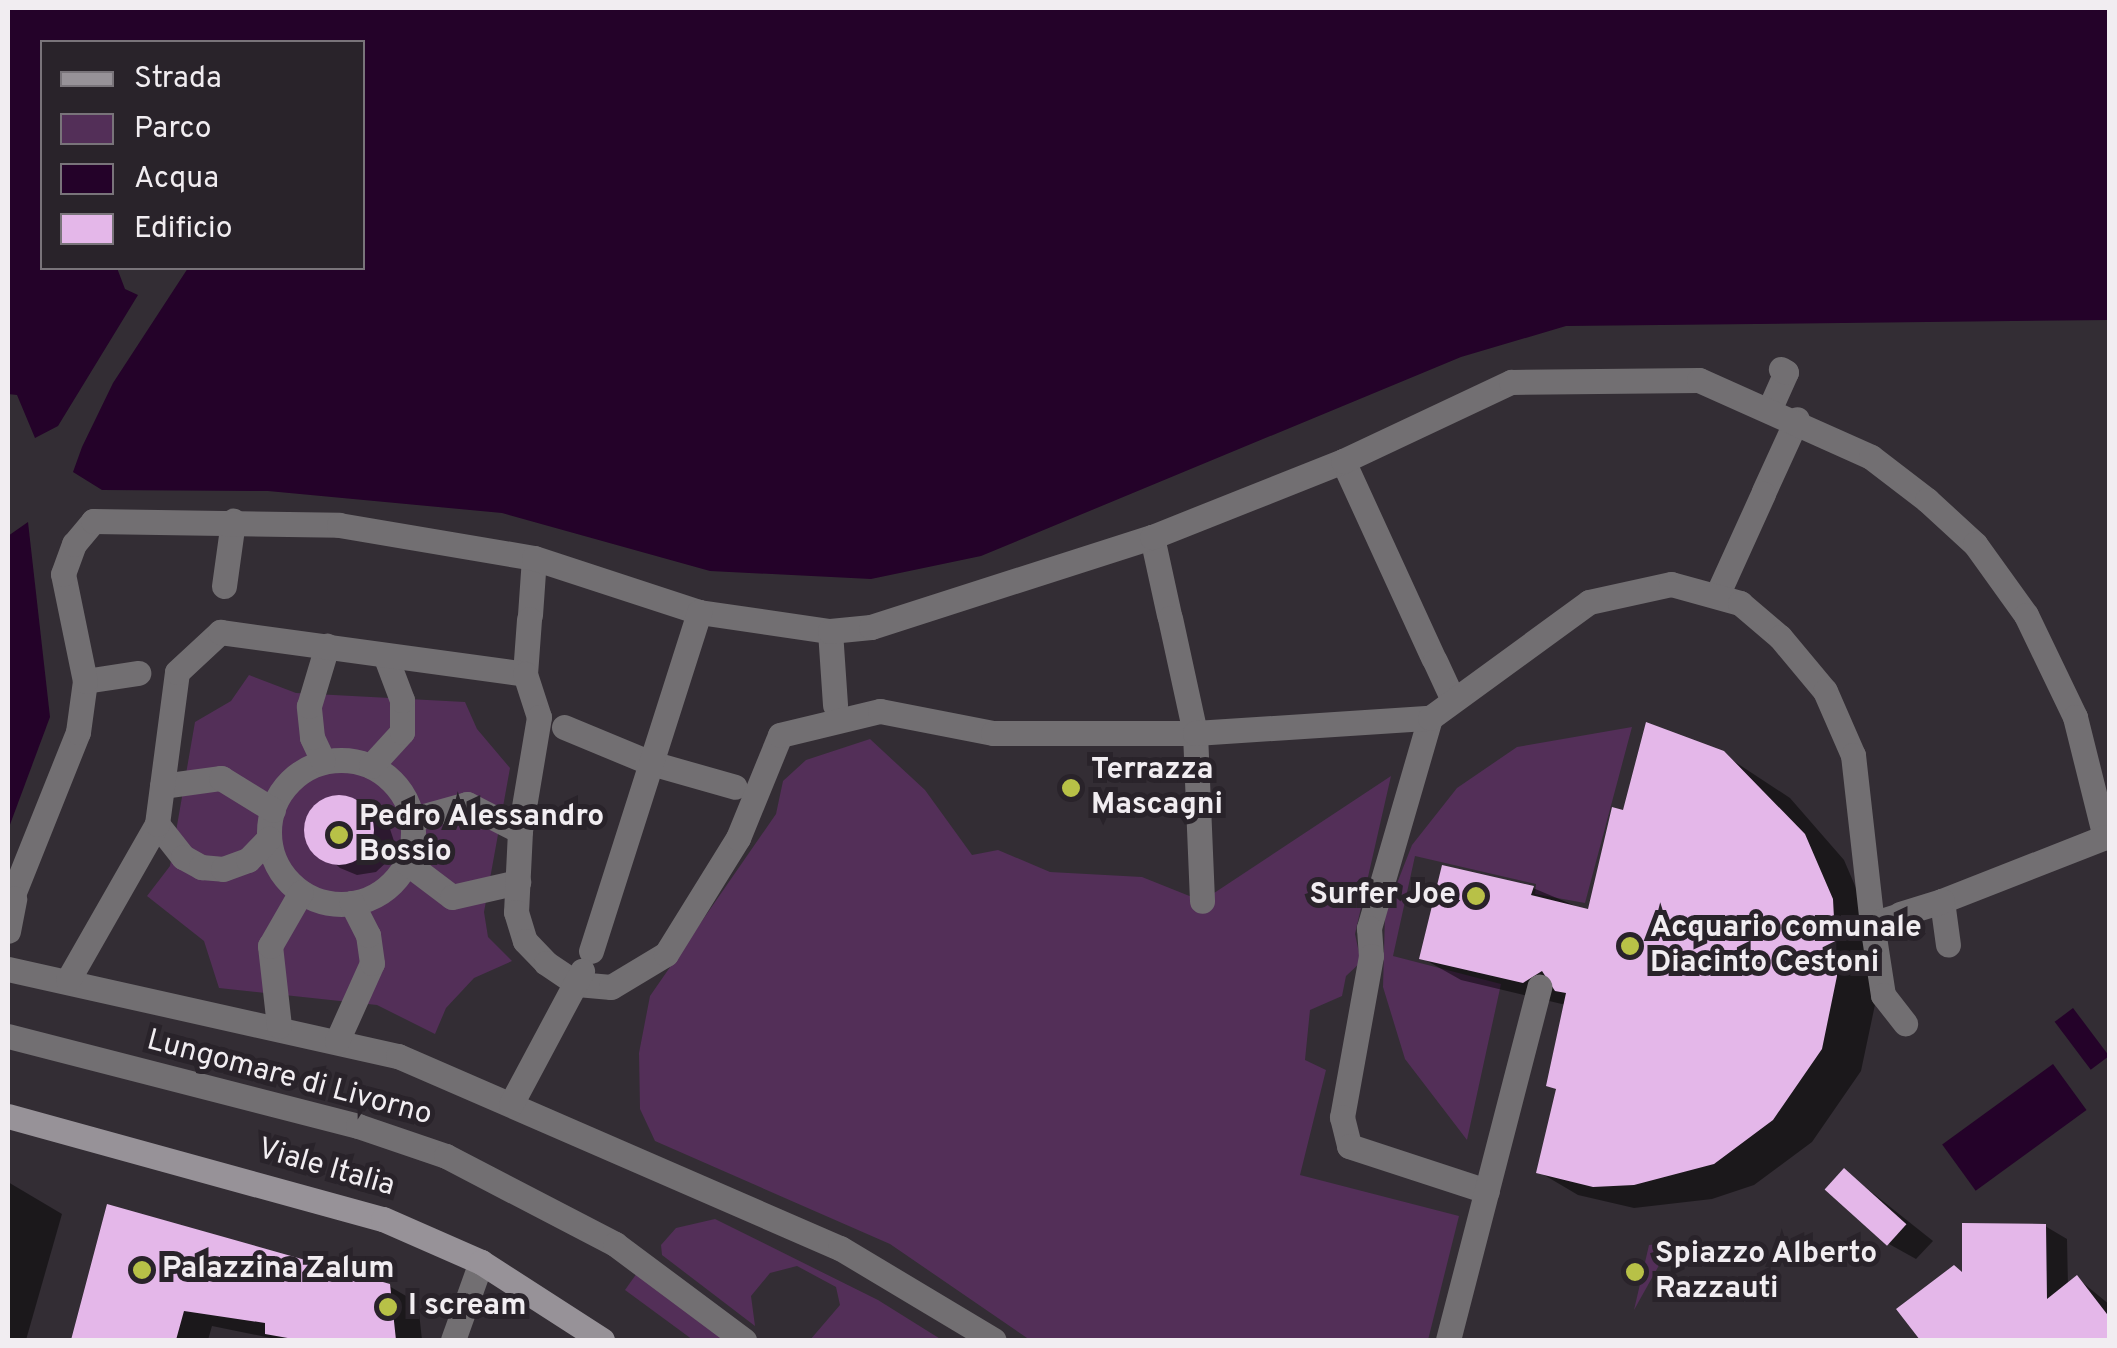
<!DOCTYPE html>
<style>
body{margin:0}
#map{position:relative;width:2117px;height:1348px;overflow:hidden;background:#332d34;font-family:Overpass,sans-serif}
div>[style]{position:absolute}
.green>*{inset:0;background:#532f58}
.water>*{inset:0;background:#240229;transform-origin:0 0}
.shadow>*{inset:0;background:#0007}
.building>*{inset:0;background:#e4b7e9;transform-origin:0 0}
.round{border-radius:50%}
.pedestrian>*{height:25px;margin:-12.5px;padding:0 12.5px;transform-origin:12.5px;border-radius:12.5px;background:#726f72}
.pedestrian>.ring{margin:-12.5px;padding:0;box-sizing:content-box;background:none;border:25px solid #726f72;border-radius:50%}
.minor>*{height:25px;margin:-12.5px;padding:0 12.5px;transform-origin:12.5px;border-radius:12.5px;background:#726f72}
.secondary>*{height:25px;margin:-12.5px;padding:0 12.5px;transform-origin:12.5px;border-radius:12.5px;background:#979298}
.dots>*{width:28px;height:28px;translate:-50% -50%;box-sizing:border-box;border:5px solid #29232a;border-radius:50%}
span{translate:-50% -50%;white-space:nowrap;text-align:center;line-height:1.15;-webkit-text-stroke:10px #29232a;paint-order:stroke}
.poi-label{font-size:30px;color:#f1edf1;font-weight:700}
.left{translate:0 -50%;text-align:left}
.right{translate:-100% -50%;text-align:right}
.street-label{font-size:30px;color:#f1edf1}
.frame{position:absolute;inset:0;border:10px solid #f1edf1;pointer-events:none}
.legend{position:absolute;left:40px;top:40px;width:325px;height:230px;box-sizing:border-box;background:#29232a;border:2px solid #79747a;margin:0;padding:12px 18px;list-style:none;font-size:30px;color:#f1edf1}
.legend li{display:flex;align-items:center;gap:20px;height:50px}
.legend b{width:50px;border:2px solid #79747a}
</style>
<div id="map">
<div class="green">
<i style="clip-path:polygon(249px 675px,296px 693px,465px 702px,477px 729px,510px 768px,484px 912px,488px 937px,512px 961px,474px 978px,446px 1008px,435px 1034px,377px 1005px,219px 988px,204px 941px,147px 896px,170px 866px,195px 722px,231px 701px)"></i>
<i style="clip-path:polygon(1632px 727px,1585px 903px,1535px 894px,1536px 884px,1415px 856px,1393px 956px,1501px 984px,1467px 1140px,1405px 1059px,1383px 987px,1385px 914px,1412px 845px,1457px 788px,1517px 747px)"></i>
<i style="clip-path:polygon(870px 739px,925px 790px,972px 855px,998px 850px,1050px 872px,1142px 877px,1202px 901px,1391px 776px,1355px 934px,1361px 962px,1346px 976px,1342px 996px,1310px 1010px,1305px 1060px,1326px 1070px,1300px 1175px,1459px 1216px,1428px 1340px,1030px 1340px,890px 1244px,655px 1141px,640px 1109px,639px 1053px,650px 996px,776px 814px,783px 781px,806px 760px)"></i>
<i style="clip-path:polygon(715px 1219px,878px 1300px,942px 1340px,810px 1340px,840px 1305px,836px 1287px,797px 1266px,770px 1273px,751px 1296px,755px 1326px,662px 1255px,661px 1245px,676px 1228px)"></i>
<i style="clip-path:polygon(1672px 1242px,1634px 1310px,1649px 1245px)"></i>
<i style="clip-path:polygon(637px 1273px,728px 1340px,693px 1340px,625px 1290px)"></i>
</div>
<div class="water">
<i style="clip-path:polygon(8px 8px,2109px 8px,2109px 320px,1566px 326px,1461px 357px,981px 556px,871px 579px,710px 571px,502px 513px,268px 491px,102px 490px,73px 472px,82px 447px,113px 383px,188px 268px,362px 268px,362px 42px,42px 42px,42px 268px,117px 268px,125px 289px,138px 295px,58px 426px,35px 438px,17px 395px,8px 394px)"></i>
<i style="clip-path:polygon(28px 522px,50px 717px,8px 830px,8px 536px)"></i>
<i style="left:2073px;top:1008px;width:60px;height:23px;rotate:53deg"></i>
<i style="left:2053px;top:1064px;width:57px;height:137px;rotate:54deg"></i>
</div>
<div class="shadow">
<i style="clip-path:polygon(1723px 754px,1790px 798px,1844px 860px,1871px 923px,1876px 1000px,1861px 1071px,1812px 1142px,1754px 1185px,1712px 1199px,1634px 1208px,1578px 1195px,1539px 1172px,1558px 1091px,1549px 1085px,1566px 1005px,1461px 980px,1422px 958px,1533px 888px,1590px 912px,1625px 813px)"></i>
<i style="clip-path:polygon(334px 797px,353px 799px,388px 823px,394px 841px,390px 859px,376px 872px,357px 875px,340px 868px,308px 840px,317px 806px)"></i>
<i style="clip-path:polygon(1845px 1171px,1933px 1241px,1916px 1259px,1889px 1244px)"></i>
<i style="clip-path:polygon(8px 1182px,62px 1214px,26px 1340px,8px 1340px)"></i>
<i style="clip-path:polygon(108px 1207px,389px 1286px,418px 1303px,422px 1340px,281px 1340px,212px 1326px,208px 1340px,74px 1340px)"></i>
<i style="clip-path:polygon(2045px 1226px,2067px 1239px,2068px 1286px,2077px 1278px,2110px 1305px,2110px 1340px,1923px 1340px,1900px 1310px)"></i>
</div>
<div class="building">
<i style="clip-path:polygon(1646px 722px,1724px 751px,1805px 834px,1833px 899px,1837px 976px,1822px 1049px,1773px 1120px,1714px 1164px,1634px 1185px,1593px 1187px,1536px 1173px,1556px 1089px,1546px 1086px,1566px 993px,1555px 991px,1542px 971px,1523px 983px,1419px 959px,1442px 865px,1534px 886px,1531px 895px,1588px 909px,1612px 807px,1623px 810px)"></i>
<i class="round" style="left:304px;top:795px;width:70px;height:70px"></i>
<i style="left:1844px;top:1168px;width:84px;height:29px;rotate:42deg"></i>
<i style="clip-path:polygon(107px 1204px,390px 1284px,396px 1340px,299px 1340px,265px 1334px,265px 1323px,184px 1311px,176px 1340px,71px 1340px)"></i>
<i style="clip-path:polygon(1962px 1223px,2046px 1224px,2047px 1299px,2077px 1275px,2110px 1318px,2110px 1340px,1920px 1340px,1896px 1309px,1954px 1265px,1962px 1272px)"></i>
</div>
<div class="pedestrian">
<i style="left:1770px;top:408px;width:39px;rotate:-66deg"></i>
<i style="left:1786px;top:372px;width:6px;rotate:-149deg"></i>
<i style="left:1343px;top:461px;width:217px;rotate:65.4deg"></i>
<i style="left:1764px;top:491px;width:79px;rotate:-65.4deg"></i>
<i style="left:1152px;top:537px;width:80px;rotate:77.7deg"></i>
<i style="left:224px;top:586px;width:66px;rotate:-82.1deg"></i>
<i style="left:1718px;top:593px;width:109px;rotate:-65.6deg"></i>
<i style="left:530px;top:615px;width:57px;rotate:-86deg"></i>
<i style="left:1170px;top:618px;width:118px;rotate:77.7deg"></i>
<i style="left:1195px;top:733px;width:168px;rotate:87.6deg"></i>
<i style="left:830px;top:631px;width:74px;rotate:86.1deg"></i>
<i style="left:1435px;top:661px;width:43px;rotate:65.2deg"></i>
<i style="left:525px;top:674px;width:55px;rotate:-85.8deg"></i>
<i style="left:85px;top:681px;width:54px;rotate:-8.6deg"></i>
<i style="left:1430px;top:718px;width:219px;rotate:106.2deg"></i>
<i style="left:1369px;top:928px;width:28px;rotate:86deg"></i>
<i style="left:1371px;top:956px;width:164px;rotate:100.2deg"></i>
<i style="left:1342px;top:1117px;width:30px;rotate:76deg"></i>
<i style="left:1349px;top:1146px;width:145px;rotate:18.1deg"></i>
<i style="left:564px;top:727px;width:94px;rotate:22.5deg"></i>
<i style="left:651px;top:763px;width:87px;rotate:15.9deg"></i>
<i class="ring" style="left:269px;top:760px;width:119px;height:119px"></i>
<i style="left:323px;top:761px;width:26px;rotate:-115deg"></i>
<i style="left:312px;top:737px;width:31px;rotate:-96deg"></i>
<i style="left:309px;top:706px;width:63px;rotate:-73.3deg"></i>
<i style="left:371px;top:766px;width:46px;rotate:-47.6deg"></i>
<i style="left:402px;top:732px;width:32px;rotate:-90deg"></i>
<i style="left:402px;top:700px;width:48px;rotate:-110.7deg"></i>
<i style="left:162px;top:786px;width:60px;rotate:-7.7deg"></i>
<i style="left:221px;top:778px;width:61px;rotate:31.6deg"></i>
<i style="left:413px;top:819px;width:56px;rotate:-15.5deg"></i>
<i style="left:467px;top:804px;width:59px;rotate:27deg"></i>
<i style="left:157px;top:824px;width:42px;rotate:51.8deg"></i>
<i style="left:183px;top:857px;width:21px;rotate:29deg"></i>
<i style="left:201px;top:867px;width:22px;rotate:5deg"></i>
<i style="left:223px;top:869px;width:27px;rotate:-20deg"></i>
<i style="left:248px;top:860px;width:30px;rotate:-46deg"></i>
<i style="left:407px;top:863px;width:56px;rotate:37.1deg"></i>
<i style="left:452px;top:897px;width:68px;rotate:-12.8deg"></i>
<i style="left:14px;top:892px;width:172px;rotate:-68.2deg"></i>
<i style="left:78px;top:732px;width:51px;rotate:-82.2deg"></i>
<i style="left:85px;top:681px;width:109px;rotate:-101.6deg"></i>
<i style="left:63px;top:574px;width:32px;rotate:-70deg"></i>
<i style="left:74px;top:544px;width:30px;rotate:-50deg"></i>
<i style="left:93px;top:521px;width:246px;rotate:0.9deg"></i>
<i style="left:339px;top:525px;width:198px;rotate:9.6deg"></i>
<i style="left:534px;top:558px;width:174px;rotate:18.1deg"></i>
<i style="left:699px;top:612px;width:132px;rotate:8.3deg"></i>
<i style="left:830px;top:631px;width:41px;rotate:-5.6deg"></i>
<i style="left:871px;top:627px;width:295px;rotate:-17.8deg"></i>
<i style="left:1152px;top:537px;width:206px;rotate:-21.7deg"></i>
<i style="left:1343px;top:461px;width:186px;rotate:-25.2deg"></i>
<i style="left:1511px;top:382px;width:188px;rotate:-0.6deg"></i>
<i style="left:1699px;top:380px;width:188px;rotate:24.1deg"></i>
<i style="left:1871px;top:457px;width:71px;rotate:37.5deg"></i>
<i style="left:1927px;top:500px;width:65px;rotate:42.5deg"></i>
<i style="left:1975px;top:544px;width:87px;rotate:54.3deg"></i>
<i style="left:2026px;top:615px;width:113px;rotate:64.3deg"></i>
<i style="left:2075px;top:717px;width:124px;rotate:76deg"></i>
<i style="left:2105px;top:837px;width:175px;rotate:158.6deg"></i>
<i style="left:1942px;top:901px;width:44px;rotate:82.2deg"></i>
<i style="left:1900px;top:914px;width:44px;rotate:-17.2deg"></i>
<i style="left:1872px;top:924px;width:72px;rotate:81.2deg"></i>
<i style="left:1883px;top:995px;width:36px;rotate:52deg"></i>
<i style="left:8px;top:931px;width:33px;rotate:-79deg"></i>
<i style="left:591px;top:951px;width:356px;rotate:-72.3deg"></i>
<i style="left:8px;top:969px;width:400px;rotate:12.6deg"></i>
<i style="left:398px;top:1056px;width:482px;rotate:23.5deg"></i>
<i style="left:840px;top:1248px;width:179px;rotate:30.9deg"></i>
<i style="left:68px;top:980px;width:180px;rotate:-60.3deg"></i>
<i style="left:157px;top:824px;width:153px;rotate:-82.5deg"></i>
<i style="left:177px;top:672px;width:59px;rotate:-42.9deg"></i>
<i style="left:220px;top:632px;width:308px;rotate:7.8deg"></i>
<i style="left:525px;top:674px;width:45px;rotate:72deg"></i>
<i style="left:539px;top:717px;width:116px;rotate:99.5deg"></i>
<i style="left:520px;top:831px;width:81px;rotate:92.8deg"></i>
<i style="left:516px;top:912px;width:30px;rotate:73deg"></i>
<i style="left:525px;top:941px;width:30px;rotate:46deg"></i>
<i style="left:546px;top:963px;width:37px;rotate:34deg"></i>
<i style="left:577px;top:984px;width:34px;rotate:5deg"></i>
<i style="left:611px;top:987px;width:64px;rotate:-31deg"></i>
<i style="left:666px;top:954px;width:137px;rotate:-58.2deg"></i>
<i style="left:738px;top:838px;width:111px;rotate:-67.8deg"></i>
<i style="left:780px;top:735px;width:103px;rotate:-13.5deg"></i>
<i style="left:880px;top:711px;width:115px;rotate:11deg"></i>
<i style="left:993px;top:733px;width:202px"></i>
<i style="left:1195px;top:733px;width:235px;rotate:-3.7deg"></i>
<i style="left:1430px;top:718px;width:197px;rotate:-36.1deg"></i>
<i style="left:1589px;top:602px;width:84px;rotate:-12.4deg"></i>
<i style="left:1671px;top:584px;width:72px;rotate:15.4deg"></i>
<i style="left:1740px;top:603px;width:52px;rotate:40.4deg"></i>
<i style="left:1780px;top:637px;width:70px;rotate:50.2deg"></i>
<i style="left:1825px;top:691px;width:70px;rotate:66.4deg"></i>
<i style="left:1853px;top:755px;width:170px;rotate:83.6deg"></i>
<i style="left:1872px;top:924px;width:25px;rotate:-18deg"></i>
<i style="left:279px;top:1026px;width:81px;rotate:-96.4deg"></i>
<i style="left:270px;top:946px;width:62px;rotate:-60.1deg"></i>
<i style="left:8px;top:1036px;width:361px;rotate:14.4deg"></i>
<i style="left:358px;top:1126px;width:93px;rotate:18.8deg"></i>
<i style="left:446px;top:1156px;width:191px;rotate:27.5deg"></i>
<i style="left:615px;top:1244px;width:161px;rotate:36.7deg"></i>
<i style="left:337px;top:1041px;width:85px;rotate:-65.8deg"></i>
<i style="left:372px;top:963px;width:28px;rotate:-98deg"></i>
<i style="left:368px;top:935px;width:36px;rotate:-117deg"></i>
<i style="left:511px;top:1104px;width:151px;rotate:-61.9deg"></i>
<i style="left:1448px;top:1340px;width:365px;rotate:-75.5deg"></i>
</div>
<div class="minor">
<i style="left:453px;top:1340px;width:83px;rotate:-70.3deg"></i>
</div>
<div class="secondary">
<i style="left:8px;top:1116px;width:389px;rotate:15.4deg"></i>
<i style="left:383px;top:1219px;width:107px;rotate:23.7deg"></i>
<i style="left:481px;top:1262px;width:144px;rotate:32.8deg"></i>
</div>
<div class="dots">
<i style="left:1071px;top:788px;background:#b8c147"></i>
<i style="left:339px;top:835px;background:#b8c147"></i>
<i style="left:1476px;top:896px;background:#b8c147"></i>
<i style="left:1630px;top:946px;background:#b8c147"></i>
<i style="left:142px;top:1270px;background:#b8c147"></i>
<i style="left:1635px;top:1272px;background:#b8c147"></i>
<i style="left:388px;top:1307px;background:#b8c147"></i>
</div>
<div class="poi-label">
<span class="left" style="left:1091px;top:788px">Terrazza<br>Mascagni</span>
<span class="left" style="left:359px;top:835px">Pedro Alessandro<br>Bossio</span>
<span class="right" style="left:1456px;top:896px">Surfer Joe</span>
<span class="left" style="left:1650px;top:946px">Acquario comunale<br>Diacinto Cestoni</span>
<span class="left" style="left:1655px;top:1272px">Spiazzo Alberto<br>Razzauti</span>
<span class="left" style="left:162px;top:1270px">Palazzina Zalum</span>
<span class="left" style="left:408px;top:1307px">I scream</span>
</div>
<div class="street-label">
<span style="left:289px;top:1079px;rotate:15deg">Lungomare di Livorno</span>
<span style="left:326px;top:1169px;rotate:16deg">Viale Italia</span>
</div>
<div class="frame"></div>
<ul class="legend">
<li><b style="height:12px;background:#979298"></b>Strada</li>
<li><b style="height:28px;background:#532f58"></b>Parco</li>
<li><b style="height:28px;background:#240229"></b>Acqua</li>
<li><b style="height:28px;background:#e4b7e9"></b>Edificio</li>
</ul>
</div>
